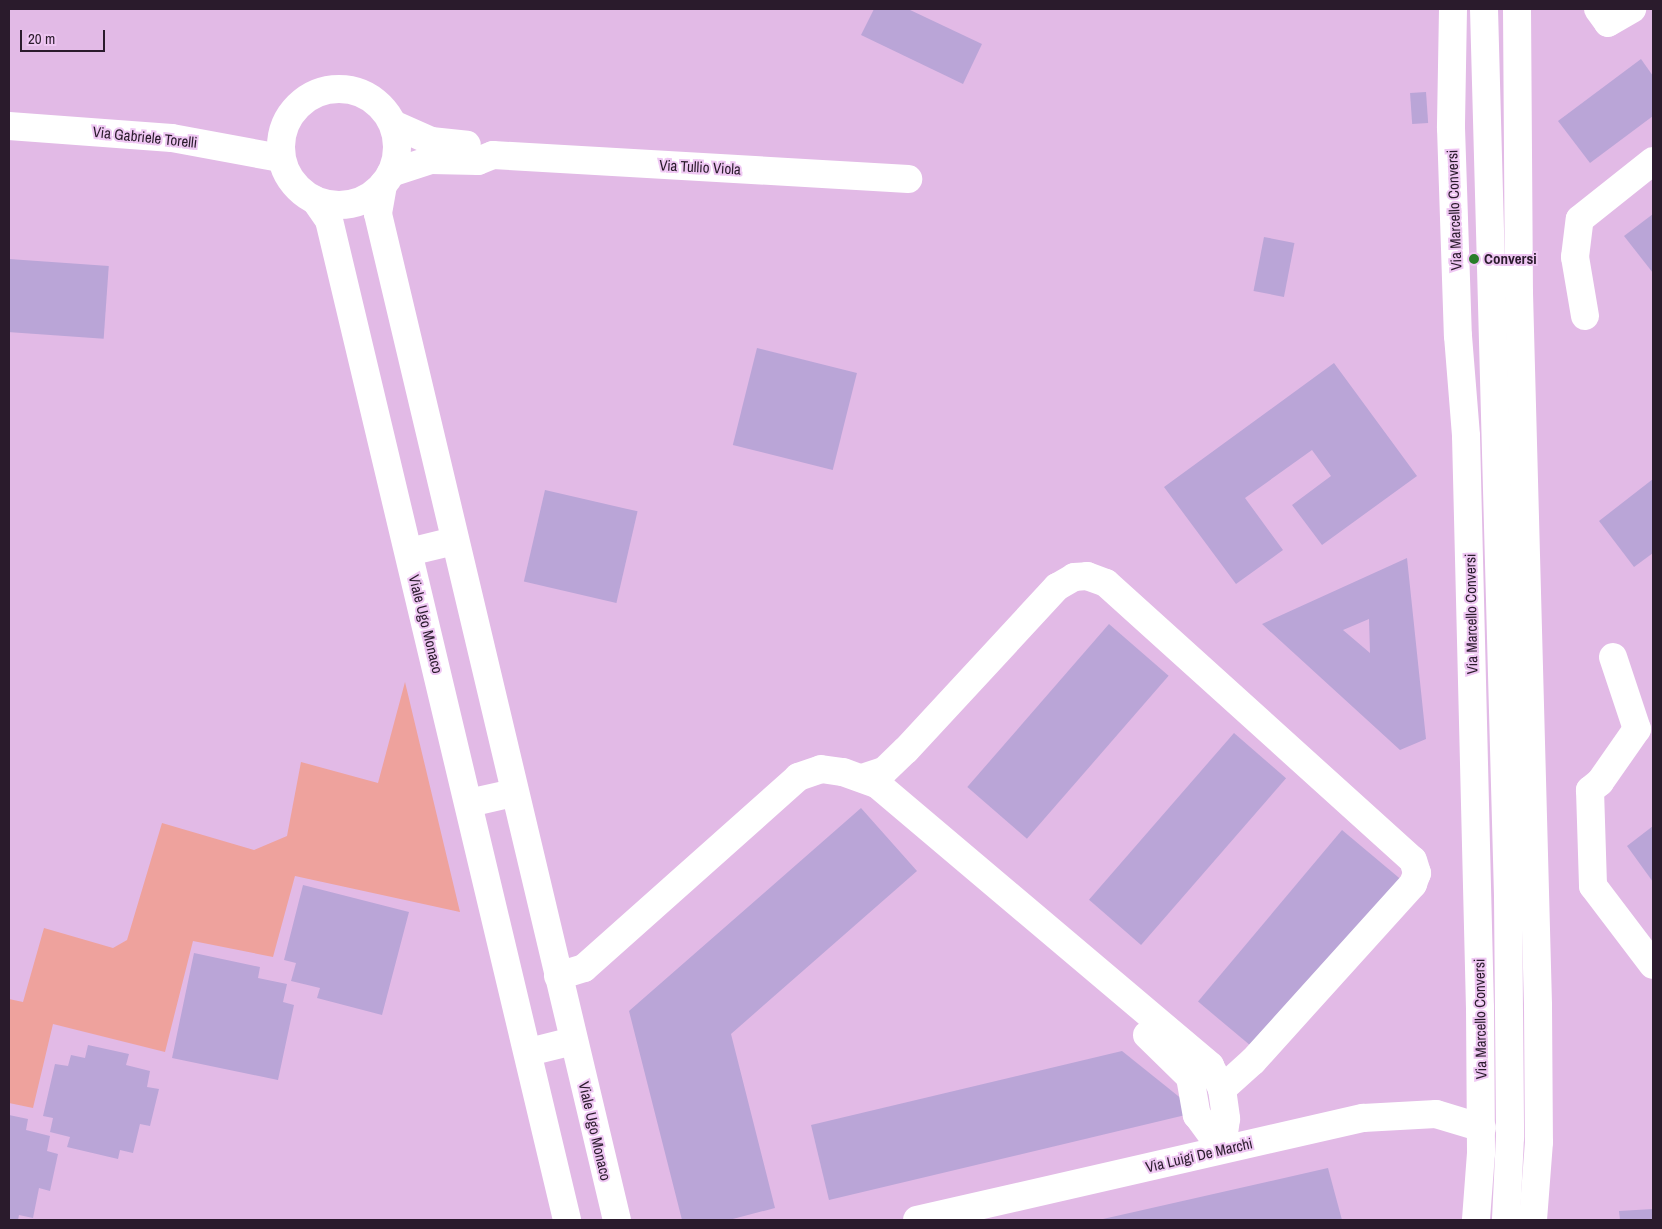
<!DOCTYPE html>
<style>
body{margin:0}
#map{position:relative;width:1662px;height:1229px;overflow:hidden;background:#e2bae6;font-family:"Archivo Narrow",sans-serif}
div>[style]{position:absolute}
.green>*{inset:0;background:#eea29d}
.building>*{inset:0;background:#baa5d7;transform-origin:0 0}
.minor>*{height:28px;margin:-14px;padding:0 14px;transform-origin:14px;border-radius:14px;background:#fff}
.minor>.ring{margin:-14px;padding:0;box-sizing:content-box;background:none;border:28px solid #fff;border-radius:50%}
.dots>*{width:14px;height:14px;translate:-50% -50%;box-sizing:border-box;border:2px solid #efc7f3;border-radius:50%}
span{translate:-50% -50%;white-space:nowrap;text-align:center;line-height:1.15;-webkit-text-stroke:4px #efc7f3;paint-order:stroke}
.street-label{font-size:15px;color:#2a1b2c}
.poi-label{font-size:15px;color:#2a1b2c;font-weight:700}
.left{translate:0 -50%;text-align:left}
.frame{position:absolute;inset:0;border:10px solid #2a1b2c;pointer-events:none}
.scale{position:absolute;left:20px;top:30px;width:85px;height:22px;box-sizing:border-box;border:2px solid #2a1b2c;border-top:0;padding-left:6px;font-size:15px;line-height:18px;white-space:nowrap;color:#2a1b2c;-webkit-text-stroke:4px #efc7f3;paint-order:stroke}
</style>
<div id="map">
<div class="green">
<i style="clip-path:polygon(405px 682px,460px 912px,295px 876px,273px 957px,193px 941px,165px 1052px,53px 1024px,33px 1108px,9px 1103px,9px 999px,23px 1002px,44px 928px,113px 948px,127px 940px,162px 823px,254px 850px,287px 836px,301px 762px,378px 783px)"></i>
</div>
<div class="building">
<i style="clip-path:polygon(874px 9px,908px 9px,982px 44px,963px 84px,861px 35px)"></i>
<i style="clip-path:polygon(1641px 59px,1653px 76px,1653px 116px,1590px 163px,1558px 121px)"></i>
<i style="left:1426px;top:92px;width:31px;height:16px;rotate:86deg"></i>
<i style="clip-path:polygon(1653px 214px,1653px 273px,1624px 236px)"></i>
<i style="left:1264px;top:237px;width:31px;height:55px;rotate:11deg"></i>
<i style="left:9px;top:259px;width:100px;height:73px;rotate:4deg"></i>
<i style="left:757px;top:348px;width:103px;height:100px;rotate:14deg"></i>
<i style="clip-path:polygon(1334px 363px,1417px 476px,1322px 545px,1292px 505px,1331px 476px,1312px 450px,1245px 498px,1283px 550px,1236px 584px,1164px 487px)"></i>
<i style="clip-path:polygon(1653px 479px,1653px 553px,1634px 567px,1599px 521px)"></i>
<i style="left:545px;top:490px;width:95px;height:94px;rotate:13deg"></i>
<i style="clip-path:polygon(evenodd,1407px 558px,1426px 739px,1400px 750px,1262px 624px,1407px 558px,1369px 619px,1370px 653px,1343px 630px,1369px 619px)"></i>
<i style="left:1109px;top:624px;width:79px;height:216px;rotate:41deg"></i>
<i style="left:1234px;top:733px;width:69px;height:221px;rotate:41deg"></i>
<i style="clip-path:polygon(861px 808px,917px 871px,731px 1034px,775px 1208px,729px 1220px,682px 1220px,629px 1011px)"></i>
<i style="clip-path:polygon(1653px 826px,1653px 882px,1627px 846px)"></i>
<i style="left:1342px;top:830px;width:77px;height:224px;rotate:40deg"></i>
<i style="clip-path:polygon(303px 885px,409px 912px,382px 1015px,317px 998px,320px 988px,291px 981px,296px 963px,284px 960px)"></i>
<i style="clip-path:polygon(194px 953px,260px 967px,258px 978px,287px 984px,283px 1002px,294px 1005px,278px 1080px,172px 1058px)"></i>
<i style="clip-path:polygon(88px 1045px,129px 1054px,126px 1065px,150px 1071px,147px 1087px,159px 1089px,150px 1126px,140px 1124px,133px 1153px,120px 1150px,118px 1159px,67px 1147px,70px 1137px,50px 1132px,53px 1118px,43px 1116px,55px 1064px,68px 1066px,71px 1055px,85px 1058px)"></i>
<i style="clip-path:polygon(1122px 1051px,1198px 1112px,829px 1200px,811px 1125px)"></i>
<i style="clip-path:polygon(9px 1115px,28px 1119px,26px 1130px,50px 1136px,47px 1151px,58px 1154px,50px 1191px,39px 1188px,33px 1218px,19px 1215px,18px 1220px,9px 1220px)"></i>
<i style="clip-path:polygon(1328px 1168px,1342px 1220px,1103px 1220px,1103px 1219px)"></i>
<i style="clip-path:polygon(1653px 1209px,1653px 1220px,1620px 1220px,1619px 1211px)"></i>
</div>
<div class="minor">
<i style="left:1453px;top:9px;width:119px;rotate:91deg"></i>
<i style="left:1451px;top:128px;width:208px;rotate:88.1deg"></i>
<i style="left:1458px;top:336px;width:100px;rotate:85.4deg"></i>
<i style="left:1466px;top:436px;width:572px;rotate:88.6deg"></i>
<i style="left:1480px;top:1008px;width:145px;rotate:89.6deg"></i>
<i style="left:1481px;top:1153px;width:67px;rotate:94.3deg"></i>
<i style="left:1484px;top:9px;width:888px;rotate:88.45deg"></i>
<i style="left:1508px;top:897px;width:240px;rotate:89.5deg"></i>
<i style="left:1510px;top:1137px;width:83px;rotate:92.8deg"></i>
<i style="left:1517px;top:9px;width:284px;rotate:89.6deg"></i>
<i style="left:1519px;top:293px;width:713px;rotate:88.47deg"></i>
<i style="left:1538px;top:1006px;width:136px;rotate:89.6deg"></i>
<i style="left:1539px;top:1142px;width:78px;rotate:94.4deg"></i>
<i style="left:1598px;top:9px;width:17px;rotate:54deg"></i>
<i style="left:1608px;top:23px;width:28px;rotate:-30deg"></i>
<i class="ring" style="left:281px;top:89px;width:88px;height:88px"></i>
<i style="left:393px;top:124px;width:42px;rotate:24.1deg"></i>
<i style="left:431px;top:141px;width:36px;rotate:6deg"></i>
<i style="left:9px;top:126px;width:163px;rotate:4.2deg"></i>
<i style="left:172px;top:138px;width:110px;rotate:10.5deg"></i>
<i style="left:391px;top:173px;width:42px;rotate:-18deg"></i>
<i style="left:431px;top:160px;width:47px;rotate:1.2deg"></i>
<i style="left:478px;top:161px;width:16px;rotate:-22deg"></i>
<i style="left:493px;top:155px;width:416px;rotate:3.3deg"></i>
<i style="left:383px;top:185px;width:29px;rotate:100deg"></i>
<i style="left:378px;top:214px;width:1034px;rotate:76.64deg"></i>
<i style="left:315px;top:200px;width:24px;rotate:55deg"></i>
<i style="left:329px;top:220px;width:1028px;rotate:76.61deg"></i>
<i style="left:1585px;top:316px;width:60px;rotate:-99.6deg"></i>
<i style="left:1575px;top:257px;width:38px;rotate:-83deg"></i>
<i style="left:1580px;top:219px;width:93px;rotate:-38.5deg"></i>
<i style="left:409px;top:552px;width:46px;rotate:-13.7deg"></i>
<i style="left:1613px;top:657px;width:76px;rotate:71.6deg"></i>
<i style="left:1637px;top:729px;width:65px;rotate:124.9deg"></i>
<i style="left:1600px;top:782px;width:13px;rotate:141deg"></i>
<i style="left:1590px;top:790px;width:96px;rotate:88.2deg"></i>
<i style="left:1593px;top:886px;width:99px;rotate:52.8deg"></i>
<i style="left:862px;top:778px;width:23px;rotate:-18deg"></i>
<i style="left:884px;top:771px;width:30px;rotate:-44deg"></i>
<i style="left:906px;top:750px;width:222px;rotate:-47.2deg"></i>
<i style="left:1057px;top:587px;width:20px;rotate:-30deg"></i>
<i style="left:1074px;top:577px;width:13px;rotate:-4deg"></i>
<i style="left:1087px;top:576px;width:20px;rotate:20deg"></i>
<i style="left:1106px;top:583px;width:413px;rotate:42.1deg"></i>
<i style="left:1413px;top:860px;width:14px;rotate:73deg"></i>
<i style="left:1417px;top:873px;width:12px;rotate:110deg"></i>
<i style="left:1413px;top:884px;width:239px;rotate:132.1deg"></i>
<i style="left:1253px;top:1061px;width:42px;rotate:137.9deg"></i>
<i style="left:469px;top:803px;width:45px;rotate:-12.8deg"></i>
<i style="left:558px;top:976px;width:27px;rotate:-17deg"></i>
<i style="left:584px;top:968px;width:287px;rotate:-41.7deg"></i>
<i style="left:798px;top:777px;width:24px;rotate:-19deg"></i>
<i style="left:821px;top:769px;width:22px;rotate:8deg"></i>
<i style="left:843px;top:772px;width:37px;rotate:20deg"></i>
<i style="left:878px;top:785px;width:435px;rotate:40.2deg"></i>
<i style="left:1210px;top:1066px;width:26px;rotate:62deg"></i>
<i style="left:1222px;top:1089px;width:30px;rotate:82deg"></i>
<i style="left:1226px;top:1119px;width:30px;rotate:98deg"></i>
<i style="left:1147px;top:1035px;width:60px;rotate:44.3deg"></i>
<i style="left:1190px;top:1077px;width:39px;rotate:80deg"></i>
<i style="left:1197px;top:1115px;width:42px;rotate:53.7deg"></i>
<i style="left:529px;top:1052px;width:45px;rotate:-14deg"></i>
<i style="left:917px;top:1220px;width:458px;rotate:-12.9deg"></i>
<i style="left:1363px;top:1118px;width:73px;rotate:-3.1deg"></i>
<i style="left:1436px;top:1114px;width:48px;rotate:16.9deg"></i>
</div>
<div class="dots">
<i style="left:1474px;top:259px;background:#297d2a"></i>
</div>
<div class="street-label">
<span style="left:145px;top:137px;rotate:6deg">Via Gabriele Torelli</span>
<span style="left:700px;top:167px;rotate:3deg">Via Tullio Viola</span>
<span style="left:1454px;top:210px;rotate:-92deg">Via Marcello Conversi</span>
<span style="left:1471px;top:614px;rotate:-91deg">Via Marcello Conversi</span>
<span style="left:426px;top:624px;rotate:76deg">Viale Ugo Monaco</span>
<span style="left:1480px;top:1019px;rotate:-91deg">Via Marcello Conversi</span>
<span style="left:595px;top:1131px;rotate:77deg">Viale Ugo Monaco</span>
<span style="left:1199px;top:1155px;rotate:-13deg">Via Luigi De Marchi</span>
</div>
<div class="poi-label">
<span class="left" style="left:1484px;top:259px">Conversi</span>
</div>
<div class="frame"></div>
<div class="scale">20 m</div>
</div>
